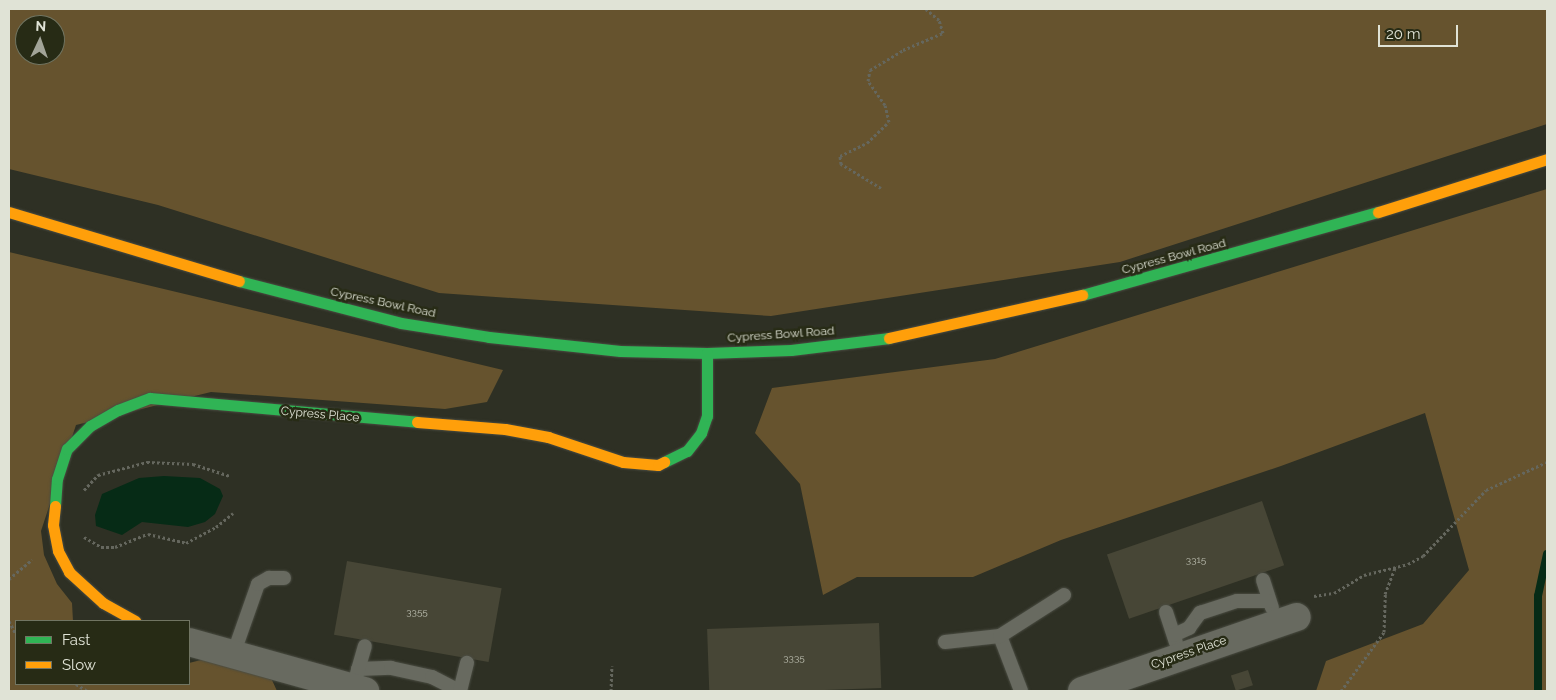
<!DOCTYPE html>
<style>
body{margin:0}
#map{position:relative;width:1556px;height:700px;overflow:hidden;background:#2e3024;font-family:Raleway,sans-serif}
div>[style]{position:absolute}
.green>*{inset:0;background:#66532e}
.water>*{inset:0;background:#062b16}
.stream>*{height:8px;margin:-4px;padding:0 4px;transform-origin:4px;border-radius:4px;background:#062b16}
.building>*{inset:0;background:#474636;transform-origin:0 0}
.path>*{height:3px;margin-top:-1.5px;transform-origin:0;background:repeating-linear-gradient(90deg,#65675e 0 2.5px,transparent 0 5px)}
.roads{filter:drop-shadow(0 0 1px #4a4c42) drop-shadow(0 0 1px #4a4c42)}
.lane>*{height:14px;margin:-7px;padding:0 7px;transform-origin:7px;border-radius:7px;background:#686a60}
.street>*{height:28px;margin:-14px;padding:0 14px;transform-origin:14px;border-radius:14px;background:#686a60}
.fast>*{height:11px;margin:-5.5px;padding:0 5.5px;transform-origin:5.5px;border-radius:5.5px;background:#30b455}
.slow>*{height:11px;margin:-5.5px;padding:0 5.5px;transform-origin:5.5px;border-radius:5.5px;background:#ff9f0a}
span{translate:-50% -50%;white-space:nowrap;text-align:center;line-height:1.15;-webkit-text-stroke:5px #272b15;paint-order:stroke}
.number-label{font-size:10px;color:#babcae}
.number-label span{-webkit-text-stroke-width:0}
.street-label{font-size:12px;color:#e0e3d6}
.frame{position:absolute;inset:0;border:10px solid #e0e3d6;pointer-events:none}
.legend{position:absolute;left:15px;top:620px;width:175px;height:65px;box-sizing:border-box;background:#272b15;border:1px solid #717562;margin:0;padding:6px 9px;list-style:none;font-size:15px;color:#e0e3d6}
.legend li{display:flex;align-items:center;gap:10px;height:25px}
.legend b{width:25px;border:1px solid #717562}
.north{position:absolute;left:15px;top:15px;width:50px;height:50px;box-sizing:border-box;background:#272b15;border:1px solid #717562;border-radius:50%;rotate:3deg;font-size:14px;font-weight:700;line-height:20px;text-align:center;color:#e0e3d6}
.north::after{content:'';display:block;margin:auto;width:18px;height:22px;background:#a2a498;clip-path:polygon(50% 0,100% 100%,50% 72%,0 100%)}
.scale{position:absolute;left:1378px;top:25px;width:80px;height:22px;box-sizing:border-box;border:2px solid #e0e3d6;border-top:0;padding-left:6px;font-size:15px;line-height:18px;white-space:nowrap;color:#e0e3d6;-webkit-text-stroke:4px #272b15;paint-order:stroke}
</style>
<div id="map">
<div class="green">
<i style="clip-path:polygon(evenodd,9px 9px,1547px 9px,1547px 124px,1120px 262px,771px 316px,439px 293px,158px 205px,9px 169px,9px 9px,25px 25px,55px 25px,55px 55px,25px 55px,25px 25px)"></i>
<i style="clip-path:polygon(1547px 189px,1547px 691px,1316px 691px,1326px 661px,1423px 624px,1469px 570px,1425px 413px,1281px 466px,1061px 540px,973px 577px,857px 577px,823px 595px,800px 484px,755px 433px,772px 388px,995px 359px)"></i>
<i style="clip-path:polygon(9px 252px,503px 370px,487px 402px,445px 409px,211px 392px,76px 425px,41px 531px,44px 555px,57px 584px,72px 603px,73px 621px,16px 621px,16px 684px,189px 684px,189px 663px,209px 658px,272px 680px,277px 691px,9px 691px)"></i>
</div>
<div class="water">
<i style="clip-path:polygon(164px 476px,200px 478px,220px 489px,223px 496px,215px 514px,205px 522px,188px 527px,142px 522px,122px 535px,96px 526px,95px 515px,102px 494px,139px 478px)"></i>
</div>
<div class="stream">
<i style="left:1538px;top:691px;width:95px;rotate:-90deg"></i>
<i style="left:1538px;top:596px;width:43px;rotate:-77.9deg"></i>
</div>
<div class="building">
<i style="left:1262px;top:501px;width:68px;height:164px;rotate:71deg"></i>
<i style="left:347px;top:561px;width:157px;height:75px;rotate:10deg"></i>
<i style="left:879px;top:623px;width:65px;height:172px;rotate:88deg"></i>
<i style="left:1248px;top:670px;width:16px;height:18px;rotate:72deg"></i>
</div>
<div class="path">
<i style="left:881px;top:188px;width:47px;rotate:-149deg"></i>
<i style="left:841px;top:164px;width:8px;rotate:-97deg"></i>
<i style="left:840px;top:156px;width:30px;rotate:-26deg"></i>
<i style="left:867px;top:143px;width:30px;rotate:-44deg"></i>
<i style="left:889px;top:122px;width:17px;rotate:-103deg"></i>
<i style="left:885px;top:105px;width:29px;rotate:-125deg"></i>
<i style="left:868px;top:81px;width:11px;rotate:-80deg"></i>
<i style="left:870px;top:70px;width:39px;rotate:-31deg"></i>
<i style="left:903px;top:50px;width:43px;rotate:-23deg"></i>
<i style="left:943px;top:33px;width:14px;rotate:-107deg"></i>
<i style="left:939px;top:20px;width:17px;rotate:-140deg"></i>
<i style="left:84px;top:490px;width:21px;rotate:-47deg"></i>
<i style="left:98px;top:475px;width:51px;rotate:-14.9deg"></i>
<i style="left:147px;top:462px;width:46px;rotate:2.5deg"></i>
<i style="left:193px;top:464px;width:38px;rotate:18deg"></i>
<i style="left:84px;top:537px;width:20px;rotate:30deg"></i>
<i style="left:101px;top:547px;width:14px"></i>
<i style="left:115px;top:547px;width:35px;rotate:-22deg"></i>
<i style="left:148px;top:534px;width:39px;rotate:13deg"></i>
<i style="left:186px;top:543px;width:34px;rotate:-28deg"></i>
<i style="left:216px;top:527px;width:22px;rotate:-39deg"></i>
<i style="left:9px;top:579px;width:30px;rotate:-40deg"></i>
<i style="left:1314px;top:596px;width:20px;rotate:-9deg"></i>
<i style="left:1334px;top:593px;width:35px;rotate:-31deg"></i>
<i style="left:1364px;top:575px;width:45px;rotate:-14deg"></i>
<i style="left:1408px;top:564px;width:17px;rotate:-28deg"></i>
<i style="left:1423px;top:556px;width:91px;rotate:-46.3deg"></i>
<i style="left:1486px;top:490px;width:67px;rotate:-24.7deg"></i>
<i style="left:9px;top:621px;width:15px;rotate:62deg"></i>
<i style="left:76px;top:684px;width:13px;rotate:32deg"></i>
<i style="left:215px;top:691px;width:31px"></i>
<i style="left:611px;top:691px;width:25px;rotate:-88deg"></i>
<i style="left:1341px;top:691px;width:73px;rotate:-53.9deg"></i>
<i style="left:1384px;top:632px;width:38px;rotate:-88deg"></i>
<i style="left:1385px;top:594px;width:30px;rotate:-69deg"></i>
</div>
<div class="roads">
<div class="lane">
<i style="left:1263px;top:580px;width:29px;rotate:72deg"></i>
<i style="left:1166px;top:612px;width:32px;rotate:72deg"></i>
<i style="left:1174px;top:635px;width:17px;rotate:-25deg"></i>
<i style="left:1189px;top:628px;width:19px;rotate:-54deg"></i>
<i style="left:1200px;top:613px;width:39px;rotate:-18deg"></i>
<i style="left:1237px;top:601px;width:32px"></i>
<i style="left:1000px;top:636px;width:59px;rotate:69.1deg"></i>
<i style="left:945px;top:642px;width:55px;rotate:-6.2deg"></i>
<i style="left:1000px;top:636px;width:76px;rotate:-32.6deg"></i>
<i style="left:233px;top:655px;width:75px;rotate:-70.6deg"></i>
<i style="left:258px;top:584px;width:13px;rotate:-29deg"></i>
<i style="left:269px;top:578px;width:15px"></i>
<i style="left:358px;top:669px;width:33px;rotate:-2deg"></i>
<i style="left:391px;top:668px;width:42px;rotate:12.4deg"></i>
<i style="left:432px;top:677px;width:30px;rotate:27deg"></i>
<i style="left:356px;top:677px;width:32px;rotate:-74deg"></i>
<i style="left:460px;top:691px;width:29px;rotate:-76deg"></i>
</div>
<div class="street">
<i style="left:189px;top:642px;width:183px;rotate:15.6deg"></i>
<i style="left:1082px;top:691px;width:227px;rotate:-19deg"></i>
</div>
<div class="fast">
<i style="left:239px;top:281px;width:167px;rotate:14.5deg"></i>
<i style="left:401px;top:323px;width:89px;rotate:9deg"></i>
<i style="left:489px;top:337px;width:132px;rotate:6.1deg"></i>
<i style="left:620px;top:351px;width:87px;rotate:1.3deg"></i>
<i style="left:707px;top:353px;width:84px;rotate:-2deg"></i>
<i style="left:791px;top:350px;width:99px;rotate:-7deg"></i>
<i style="left:1082px;top:295px;width:307px;rotate:-15.7deg"></i>
<i style="left:664px;top:462px;width:25px;rotate:-26deg"></i>
<i style="left:687px;top:451px;width:23px;rotate:-52deg"></i>
<i style="left:701px;top:433px;width:18px;rotate:-71deg"></i>
<i style="left:707px;top:416px;width:63px;rotate:-90deg"></i>
<i style="left:55px;top:506px;width:27px;rotate:-86deg"></i>
<i style="left:57px;top:479px;width:32px;rotate:-72deg"></i>
<i style="left:67px;top:449px;width:33px;rotate:-45deg"></i>
<i style="left:90px;top:426px;width:32px;rotate:-30deg"></i>
<i style="left:118px;top:410px;width:34px;rotate:-21deg"></i>
<i style="left:150px;top:398px;width:268px;rotate:5.1deg"></i>
</div>
<div class="slow">
<i style="left:9px;top:212px;width:240px;rotate:16.7deg"></i>
<i style="left:1378px;top:212px;width:177px;rotate:-17.4deg"></i>
<i style="left:889px;top:338px;width:198px;rotate:-12.6deg"></i>
<i style="left:417px;top:422px;width:88px;rotate:4.5deg"></i>
<i style="left:505px;top:429px;width:44px;rotate:10.5deg"></i>
<i style="left:548px;top:437px;width:79px;rotate:18.4deg"></i>
<i style="left:623px;top:462px;width:35px;rotate:5deg"></i>
<i style="left:658px;top:465px;width:7px;rotate:-27deg"></i>
<i style="left:55px;top:506px;width:19px;rotate:96deg"></i>
<i style="left:53px;top:525px;width:26px;rotate:79deg"></i>
<i style="left:58px;top:551px;width:24px;rotate:62deg"></i>
<i style="left:69px;top:572px;width:46px;rotate:42.4deg"></i>
<i style="left:103px;top:603px;width:37px;rotate:29deg"></i>
</div>
</div>
<div class="number-label">
<span style="left:1196px;top:560px">3315</span>
<span style="left:417px;top:612px">3355</span>
<span style="left:794px;top:658px">3335</span>
</div>
<div class="street-label">
<span style="left:1174px;top:257px;rotate:-15deg">Cypress Bowl Road</span>
<span style="left:383px;top:303px;rotate:12deg">Cypress Bowl Road</span>
<span style="left:781px;top:335px;rotate:-4deg">Cypress Bowl Road</span>
<span style="left:320px;top:415px;rotate:5deg">Cypress Place</span>
<span style="left:1189px;top:653px;rotate:-19deg">Cypress Place</span>
</div>
<div class="frame"></div>
<ul class="legend">
<li><b style="height:6px;background:#30b455"></b>Fast</li>
<li><b style="height:6px;background:#ff9f0a"></b>Slow</li>
</ul>
<div class="north">N</div>
<div class="scale">20 m</div>
</div>
